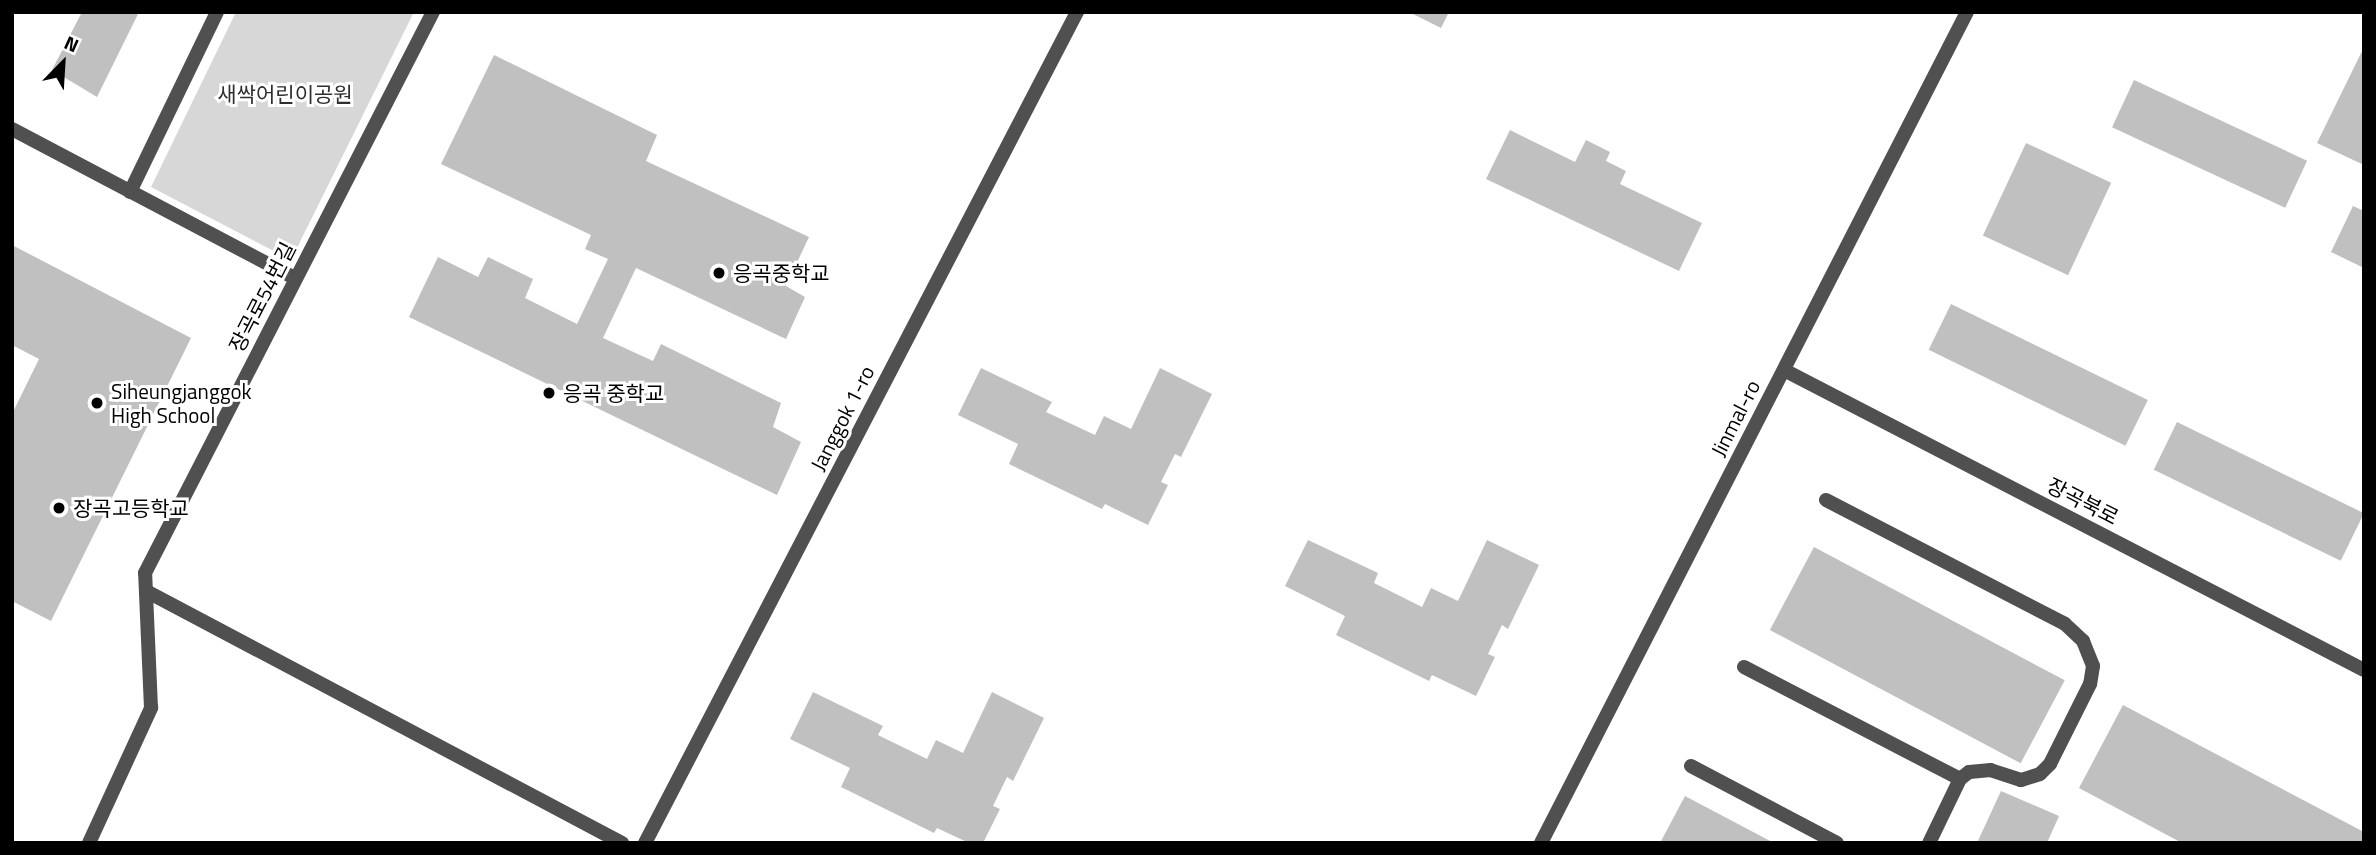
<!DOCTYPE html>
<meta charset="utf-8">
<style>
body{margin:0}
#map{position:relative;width:2376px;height:855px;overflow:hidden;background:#fff;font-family:"Titillium Web","Noto Sans KR",sans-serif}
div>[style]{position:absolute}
.green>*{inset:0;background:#d7d7d7}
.building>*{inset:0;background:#c0c0c0;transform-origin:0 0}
.minor>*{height:14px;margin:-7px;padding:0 7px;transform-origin:7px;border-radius:7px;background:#505050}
.dots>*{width:19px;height:19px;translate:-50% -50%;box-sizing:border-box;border:4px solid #fff;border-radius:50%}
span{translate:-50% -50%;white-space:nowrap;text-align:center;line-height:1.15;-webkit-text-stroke:6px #fff;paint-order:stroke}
.park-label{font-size:21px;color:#2e2e2e}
.poi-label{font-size:21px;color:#000}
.left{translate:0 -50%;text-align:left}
.street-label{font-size:21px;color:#000}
.frame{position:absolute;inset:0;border:14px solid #000;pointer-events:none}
.north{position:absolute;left:28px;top:28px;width:70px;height:70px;-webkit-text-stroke:5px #fff;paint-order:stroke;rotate:24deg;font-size:19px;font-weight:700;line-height:28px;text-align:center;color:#000}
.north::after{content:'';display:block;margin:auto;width:24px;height:32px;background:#000;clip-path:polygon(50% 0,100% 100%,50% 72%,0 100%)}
</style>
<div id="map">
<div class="green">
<i style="clip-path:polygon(236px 12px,414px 12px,291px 260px,151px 187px)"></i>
</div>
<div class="building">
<i style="clip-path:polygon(82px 12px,139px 12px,97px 97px,52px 70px)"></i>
<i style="clip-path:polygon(1409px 12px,1449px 12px,1441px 28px)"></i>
<i style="clip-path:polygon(2364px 47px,2364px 165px,2317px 143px)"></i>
<i style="clip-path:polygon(494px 55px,657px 135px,646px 161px,809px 237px,786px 286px,805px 297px,786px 339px,636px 268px,603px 338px,653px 361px,661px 344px,781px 403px,773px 427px,801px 442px,777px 495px,409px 317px,438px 257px,478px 277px,488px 257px,533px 279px,525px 298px,577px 324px,608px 259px,585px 249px,591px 235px,441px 164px)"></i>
<i style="left:2134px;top:80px;width:191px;height:52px;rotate:25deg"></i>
<i style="clip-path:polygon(1510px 130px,1575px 162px,1586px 140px,1610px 152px,1606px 161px,1626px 171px,1620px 184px,1702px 223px,1679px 271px,1486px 179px)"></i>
<i style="left:2026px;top:143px;width:94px;height:102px;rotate:25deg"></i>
<i style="clip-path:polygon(2353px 206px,2364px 211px,2364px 268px,2331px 252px)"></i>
<i style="clip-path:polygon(12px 245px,191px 338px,51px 621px,12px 601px,12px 414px,39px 359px,12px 345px)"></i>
<i style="left:1951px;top:304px;width:219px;height:51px;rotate:26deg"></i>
<i style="clip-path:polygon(981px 368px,1052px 402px,1046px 412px,1095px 435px,1104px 416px,1131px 429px,1160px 368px,1212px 394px,1181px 457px,1175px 454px,1161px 482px,1168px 485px,1148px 525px,1105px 504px,1102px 509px,1009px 464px,1018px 444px,958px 415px)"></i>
<i style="left:2177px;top:422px;width:208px;height:53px;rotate:26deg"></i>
<i style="clip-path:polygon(1308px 540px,1378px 573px,1374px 583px,1422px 607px,1431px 588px,1458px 601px,1487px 540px,1539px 565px,1508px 629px,1502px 625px,1488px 654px,1495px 657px,1476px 696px,1432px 675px,1429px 681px,1336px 635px,1345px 616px,1285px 586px)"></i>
<i style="left:1814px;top:547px;width:284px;height:94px;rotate:28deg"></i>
<i style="clip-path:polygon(813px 692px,883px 726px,878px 735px,927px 759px,936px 740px,963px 753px,992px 692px,1044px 718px,1013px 781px,1007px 777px,993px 806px,1000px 809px,983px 843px,969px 843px,937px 828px,934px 833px,841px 787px,850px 768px,790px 739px)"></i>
<i style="clip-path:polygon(2123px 705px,2364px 832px,2364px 843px,2182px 843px,2079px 788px)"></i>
<i style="clip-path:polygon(2001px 791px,2059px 816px,2047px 843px,1977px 843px)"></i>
<i style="clip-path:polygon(1685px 796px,1774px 843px,1660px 843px)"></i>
</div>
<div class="minor">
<i style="left:12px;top:129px;width:320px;rotate:27.8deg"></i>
<i style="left:130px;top:192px;width:200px;rotate:-64.2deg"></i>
<i style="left:1784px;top:370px;width:653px;rotate:27.35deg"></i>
<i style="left:1826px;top:500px;width:269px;rotate:27.4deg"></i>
<i style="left:2065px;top:624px;width:25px;rotate:43deg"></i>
<i style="left:2083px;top:641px;width:27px;rotate:68deg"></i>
<i style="left:2093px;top:666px;width:18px;rotate:99deg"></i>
<i style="left:2090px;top:684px;width:89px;rotate:116.6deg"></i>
<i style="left:2050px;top:764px;width:14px;rotate:135deg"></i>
<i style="left:2040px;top:774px;width:20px;rotate:162deg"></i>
<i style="left:2021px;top:780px;width:32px;rotate:-162deg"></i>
<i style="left:1991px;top:770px;width:22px;rotate:175deg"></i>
<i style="left:1969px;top:772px;width:11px;rotate:142deg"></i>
<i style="left:146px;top:591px;width:539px;rotate:27.9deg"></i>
<i style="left:1744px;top:667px;width:243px;rotate:27.4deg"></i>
<i style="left:1960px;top:779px;width:71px;rotate:115.8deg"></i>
<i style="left:1691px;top:766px;width:165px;rotate:27.8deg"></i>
<i style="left:89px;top:843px;width:149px;rotate:-65.3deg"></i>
<i style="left:151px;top:708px;width:135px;rotate:-92.5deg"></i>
<i style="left:145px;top:573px;width:631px;rotate:-62.83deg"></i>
<i style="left:645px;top:843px;width:937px;rotate:-62.53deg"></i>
<i style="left:1541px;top:843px;width:934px;rotate:-62.86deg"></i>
</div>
<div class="dots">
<i style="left:719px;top:273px;background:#000"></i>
<i style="left:549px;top:393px;background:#000"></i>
<i style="left:97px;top:403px;background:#000"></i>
<i style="left:59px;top:508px;background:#000"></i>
</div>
<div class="park-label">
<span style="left:285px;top:94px">새싹어린이공원</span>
</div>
<div class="poi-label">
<span class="left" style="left:733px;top:273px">응곡중학교</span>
<span class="left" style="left:111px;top:403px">Siheungjanggok<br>High School</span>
<span class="left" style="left:563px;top:393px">응곡 중학교</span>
<span class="left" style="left:73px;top:508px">장곡고등학교</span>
</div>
<div class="street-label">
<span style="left:262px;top:297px;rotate:-63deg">장곡로54번길</span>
<span style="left:842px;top:418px;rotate:-63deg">Janggok 1-ro</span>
<span style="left:1735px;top:418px;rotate:-63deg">Jinmal-ro</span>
<span style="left:2083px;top:501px;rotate:27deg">장곡북로</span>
</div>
<div class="frame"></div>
<div class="north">N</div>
</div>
